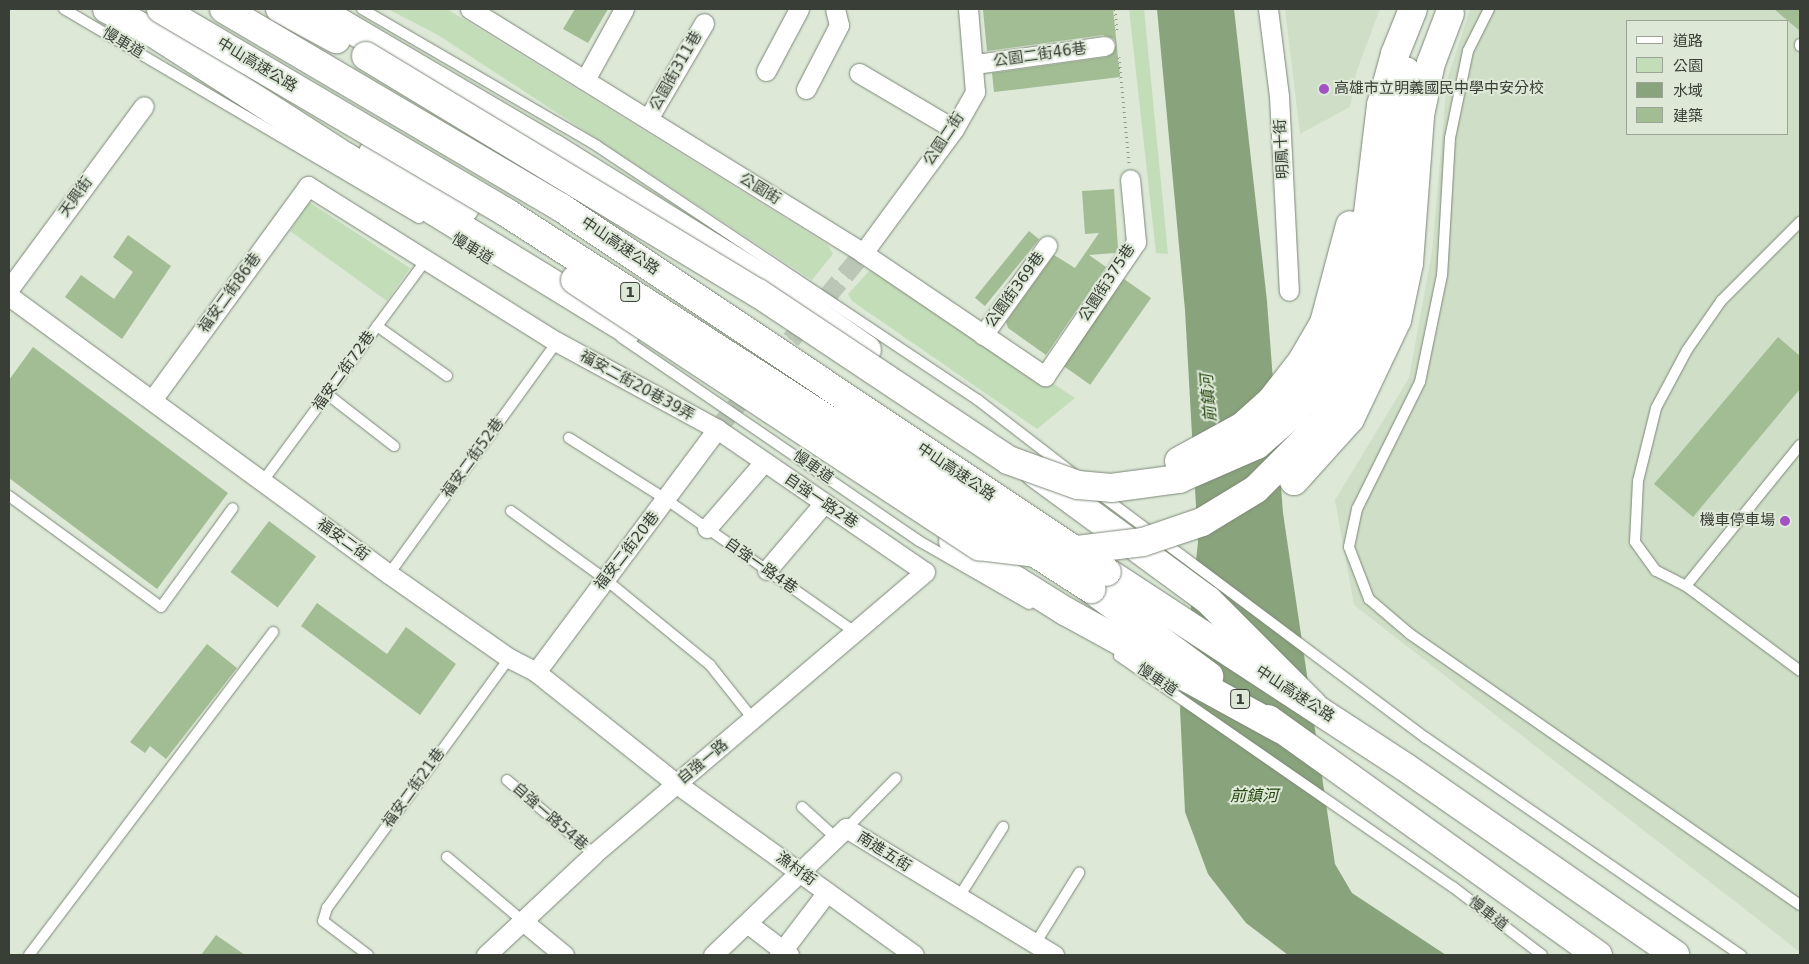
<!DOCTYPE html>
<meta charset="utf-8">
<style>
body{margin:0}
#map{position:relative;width:1809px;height:964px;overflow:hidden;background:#dde8d7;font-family:"DejaVu Sans","Noto Sans TC",sans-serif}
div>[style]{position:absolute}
.built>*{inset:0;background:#cfdfc7}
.green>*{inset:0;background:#c4ddb9}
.water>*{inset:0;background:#89a37c}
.building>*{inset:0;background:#a2bc94;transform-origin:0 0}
.minor-tunnel>*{height:19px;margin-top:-9.5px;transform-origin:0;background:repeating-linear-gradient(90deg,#bcc6b7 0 19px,transparent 0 28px)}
.path>*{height:3px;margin-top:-1.5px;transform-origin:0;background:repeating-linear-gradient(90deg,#91998d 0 1px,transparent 0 5px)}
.roads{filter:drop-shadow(0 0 1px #7d8778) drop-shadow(0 0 1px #7d8778)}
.service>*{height:10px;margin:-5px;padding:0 5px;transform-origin:5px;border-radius:5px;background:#fff}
.minor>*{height:19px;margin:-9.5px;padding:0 9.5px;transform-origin:9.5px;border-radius:9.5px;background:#fff}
.motorway>*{height:28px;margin:-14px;padding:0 14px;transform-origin:14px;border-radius:14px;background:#fff}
.bridges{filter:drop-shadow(0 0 1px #7d8778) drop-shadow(0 0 1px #7d8778)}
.motorway-bridge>*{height:28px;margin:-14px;padding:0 14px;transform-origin:14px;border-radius:14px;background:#fff}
.dots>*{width:14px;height:14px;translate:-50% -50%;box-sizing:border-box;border:2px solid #dde8d7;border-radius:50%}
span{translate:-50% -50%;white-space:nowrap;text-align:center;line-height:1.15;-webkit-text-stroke:4px #dde8d7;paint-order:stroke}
.shield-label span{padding:1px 4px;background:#dde8d7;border:1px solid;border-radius:4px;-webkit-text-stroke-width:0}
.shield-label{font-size:14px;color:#393e37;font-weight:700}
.street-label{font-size:15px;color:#393e37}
.poi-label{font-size:15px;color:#393e37}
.left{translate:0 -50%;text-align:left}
.right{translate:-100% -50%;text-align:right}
.water-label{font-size:16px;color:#25460d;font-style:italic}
.frame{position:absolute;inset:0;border:10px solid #393e37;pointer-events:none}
.legend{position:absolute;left:1626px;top:20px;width:162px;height:115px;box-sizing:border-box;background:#dde8d7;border:1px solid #9ba497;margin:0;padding:6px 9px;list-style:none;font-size:15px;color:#393e37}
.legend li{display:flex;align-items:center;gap:10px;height:25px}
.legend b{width:25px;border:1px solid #9ba497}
</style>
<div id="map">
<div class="built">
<i style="clip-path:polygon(1285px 9px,1380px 9px,1357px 70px,1350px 107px,1300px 134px)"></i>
<i style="clip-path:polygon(evenodd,1470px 9px,1800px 9px,1800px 952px,1354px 605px,1335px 500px,1409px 378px,1432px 252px,1447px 80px,1470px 9px,1628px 21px,1788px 21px,1788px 134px,1628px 134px,1628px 21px)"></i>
</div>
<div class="green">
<i style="clip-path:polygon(388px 9px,447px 9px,828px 245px,833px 254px,812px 280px,438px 35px)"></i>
<i style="clip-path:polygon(1129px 9px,1144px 9px,1168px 254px,1156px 253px)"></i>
<i style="clip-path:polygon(309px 202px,410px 268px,387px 301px,290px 231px)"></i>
<i style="clip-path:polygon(872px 268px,880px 270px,1075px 398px,1037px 429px,852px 301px,848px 294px)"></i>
</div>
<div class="water">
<i style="clip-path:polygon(1157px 9px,1234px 9px,1267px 301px,1283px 513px,1335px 864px,1352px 893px,1446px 955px,1288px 955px,1246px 923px,1208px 874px,1185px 812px,1180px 709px,1198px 542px,1185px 310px)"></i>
</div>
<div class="building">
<i style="clip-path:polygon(575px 9px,608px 9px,588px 43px,563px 29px)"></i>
<i style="clip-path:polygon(1113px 9px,1120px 77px,994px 92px,992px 73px,1107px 57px,1116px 45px,1114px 39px,1103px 35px,987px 51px,983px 10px)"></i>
<i style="clip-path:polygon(1774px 9px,1800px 9px,1800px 31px)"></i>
<i style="clip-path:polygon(1114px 189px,1118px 248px,1115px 253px,1089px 255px,1106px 267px,1046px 355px,1008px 328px,1006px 322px,1054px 255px,1075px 268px,1099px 233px,1085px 234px,1082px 191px)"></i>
<i style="left:1029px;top:231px;width:13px;height:86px;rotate:39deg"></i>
<i style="clip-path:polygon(128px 235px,171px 266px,122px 339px,65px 297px,81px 275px,114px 299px,133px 272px,113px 257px)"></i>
<i style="left:1124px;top:279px;width:33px;height:106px;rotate:35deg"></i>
<i style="clip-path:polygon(1778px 337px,1800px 356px,1800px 389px,1693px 517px,1654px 484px)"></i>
<i style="clip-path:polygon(33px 347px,228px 493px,157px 589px,9px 478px,9px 380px)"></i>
<i style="left:269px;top:521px;width:59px;height:64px;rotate:37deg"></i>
<i style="clip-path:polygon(317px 603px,387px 654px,406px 627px,456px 664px,420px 715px,301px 626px)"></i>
<i style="clip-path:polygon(207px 644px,237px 668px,166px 759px,150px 746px,145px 753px,130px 742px)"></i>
<i style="clip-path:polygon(216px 935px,245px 955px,201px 955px)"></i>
</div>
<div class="minor-tunnel">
<i style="left:773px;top:361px;width:141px;rotate:-50.2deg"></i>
<i style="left:717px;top:429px;width:58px;rotate:-50.6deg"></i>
</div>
<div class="path">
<i style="left:1115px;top:9px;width:24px;rotate:85deg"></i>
<i style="left:1119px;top:57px;width:106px;rotate:84.6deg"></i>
</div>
<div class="roads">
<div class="service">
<i style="left:64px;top:9px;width:412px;rotate:30.5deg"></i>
<i style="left:362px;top:9px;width:272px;rotate:30.2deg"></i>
<i style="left:597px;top:146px;width:458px;rotate:33.7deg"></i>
<i style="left:978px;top:400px;width:118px;rotate:37.7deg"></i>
<i style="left:1489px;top:9px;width:47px;rotate:116.6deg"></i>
<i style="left:1468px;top:51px;width:89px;rotate:101.7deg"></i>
<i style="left:1450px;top:138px;width:137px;rotate:93.3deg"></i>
<i style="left:1442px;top:275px;width:109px;rotate:101.6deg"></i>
<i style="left:1420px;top:382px;width:142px;rotate:116.4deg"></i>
<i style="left:1357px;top:509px;width:39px;rotate:102deg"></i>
<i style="left:1349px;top:547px;width:56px;rotate:69deg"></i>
<i style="left:1369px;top:599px;width:54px;rotate:40.5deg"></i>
<i style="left:1410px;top:634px;width:475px;rotate:34.8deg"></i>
<i style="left:1800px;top:44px;width:2px;rotate:90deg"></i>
<i style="left:377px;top:326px;width:86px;rotate:35.5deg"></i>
<i style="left:621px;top:337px;width:361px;rotate:34.4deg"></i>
<i style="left:919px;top:541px;width:127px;rotate:29.8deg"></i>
<i style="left:327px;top:394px;width:85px;rotate:37.8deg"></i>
<i style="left:569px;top:438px;width:116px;rotate:32.3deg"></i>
<i style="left:667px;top:500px;width:230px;rotate:35.1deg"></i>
<i style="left:1800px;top:445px;width:181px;rotate:129deg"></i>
<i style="left:1686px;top:586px;width:142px;rotate:36.7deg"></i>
<i style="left:263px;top:481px;width:275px;rotate:-53.6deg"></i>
<i style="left:1101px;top:495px;width:406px;rotate:36.8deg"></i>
<i style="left:1426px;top:738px;width:383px;rotate:34.6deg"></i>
<i style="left:9px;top:496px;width:188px;rotate:36.1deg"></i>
<i style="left:161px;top:607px;width:122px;rotate:-54deg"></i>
<i style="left:511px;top:511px;width:116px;rotate:35.9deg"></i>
<i style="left:605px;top:579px;width:136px;rotate:39.3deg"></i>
<i style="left:710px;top:665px;width:69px;rotate:51.5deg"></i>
<i style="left:389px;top:574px;width:286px;rotate:-54.1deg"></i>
<i style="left:1686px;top:586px;width:34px;rotate:-153deg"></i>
<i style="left:1656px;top:571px;width:36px;rotate:-126deg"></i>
<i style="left:1635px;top:542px;width:61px;rotate:-87.2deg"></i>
<i style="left:1638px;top:481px;width:75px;rotate:-76.1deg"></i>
<i style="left:1656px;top:408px;width:66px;rotate:-61.9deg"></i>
<i style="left:1687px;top:350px;width:60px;rotate:-55.2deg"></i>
<i style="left:1721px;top:301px;width:112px;rotate:-45deg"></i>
<i style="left:1119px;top:656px;width:406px;rotate:34.7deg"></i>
<i style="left:1453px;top:887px;width:112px;rotate:37.4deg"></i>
<i style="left:507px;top:780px;width:114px;rotate:40.4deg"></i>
<i style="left:802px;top:807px;width:46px;rotate:42.4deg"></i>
<i style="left:844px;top:831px;width:74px;rotate:-45.5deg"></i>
<i style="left:447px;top:857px;width:101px;rotate:40.2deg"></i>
<i style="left:959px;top:897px;width:83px;rotate:-57.8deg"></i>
<i style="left:1035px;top:944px;width:84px;rotate:-58.2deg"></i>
<i style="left:29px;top:955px;width:405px;rotate:-52.9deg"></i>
<i style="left:368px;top:955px;width:56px;rotate:-142.9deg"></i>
<i style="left:323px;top:921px;width:14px;rotate:-73deg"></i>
<i style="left:327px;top:908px;width:309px;rotate:-53.9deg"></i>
</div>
<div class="minor">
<i style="left:470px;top:9px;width:463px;rotate:31.8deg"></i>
<i style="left:863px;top:253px;width:220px;rotate:34.1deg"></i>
<i style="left:1045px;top:376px;width:162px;rotate:-55.8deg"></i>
<i style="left:1136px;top:242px;width:63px;rotate:-95.4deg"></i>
<i style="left:1268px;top:9px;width:88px;rotate:82.8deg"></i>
<i style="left:1279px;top:96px;width:195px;rotate:87.1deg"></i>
<i style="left:975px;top:64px;width:131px;rotate:-7.9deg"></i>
<i style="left:766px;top:71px;width:70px;rotate:-62deg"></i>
<i style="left:859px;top:73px;width:110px;rotate:30.5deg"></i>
<i style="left:585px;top:80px;width:81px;rotate:-61.2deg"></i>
<i style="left:806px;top:89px;width:72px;rotate:-62.7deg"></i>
<i style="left:839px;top:25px;width:16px;rotate:-104deg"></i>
<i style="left:648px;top:119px;width:111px;rotate:-59.7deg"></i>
<i style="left:863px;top:253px;width:154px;rotate:-53.7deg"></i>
<i style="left:954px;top:129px;width:43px;rotate:-60.4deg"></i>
<i style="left:975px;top:92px;width:83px;rotate:-94.8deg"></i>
<i style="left:9px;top:289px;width:227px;rotate:-53.6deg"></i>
<i style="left:9px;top:296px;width:471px;rotate:36.2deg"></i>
<i style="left:389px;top:574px;width:146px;rotate:35deg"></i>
<i style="left:509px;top:658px;width:30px;rotate:27deg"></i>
<i style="left:536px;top:672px;width:180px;rotate:38.5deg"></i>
<i style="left:677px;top:784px;width:292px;rotate:35.8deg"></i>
<i style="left:983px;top:335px;width:110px;rotate:-54.3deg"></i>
<i style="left:152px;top:400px;width:265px;rotate:-53.9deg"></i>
<i style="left:308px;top:186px;width:294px;rotate:32.1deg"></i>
<i style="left:557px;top:342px;width:182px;rotate:28.5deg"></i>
<i style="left:717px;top:429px;width:252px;rotate:34.5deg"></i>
<i style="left:925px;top:572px;width:435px;rotate:139.6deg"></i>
<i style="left:594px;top:854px;width:148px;rotate:136.9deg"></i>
<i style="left:707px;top:528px;width:87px;rotate:-49.2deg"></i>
<i style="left:767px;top:570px;width:88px;rotate:-49.6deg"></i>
<i style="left:536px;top:672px;width:303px;rotate:-53.3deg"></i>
<i style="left:524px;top:922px;width:52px;rotate:39.5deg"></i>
<i style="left:747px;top:923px;width:53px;rotate:37.3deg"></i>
<i style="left:713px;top:955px;width:184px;rotate:-43.7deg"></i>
<i style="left:846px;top:828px;width:244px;rotate:31.4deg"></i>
<i style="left:779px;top:955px;width:79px;rotate:-52.7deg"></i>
</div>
<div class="motorway">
<i style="left:107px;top:9px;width:70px;rotate:27.3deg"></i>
<i style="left:280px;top:9px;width:64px;rotate:28.2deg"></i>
<i style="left:317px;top:9px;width:276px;rotate:30.5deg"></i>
<i style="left:555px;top:149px;width:270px;rotate:32deg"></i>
<i style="left:784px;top:292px;width:101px;rotate:34.9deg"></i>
<i style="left:152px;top:32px;width:231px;rotate:32.8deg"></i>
<i style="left:346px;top:157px;width:331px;rotate:31.5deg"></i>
<i style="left:373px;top:153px;width:107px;rotate:30.9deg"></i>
<i style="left:1035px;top:473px;width:215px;rotate:36.3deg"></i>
<i style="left:1208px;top:600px;width:148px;rotate:45deg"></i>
<i style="left:953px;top:541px;width:132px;rotate:32deg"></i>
<i style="left:1065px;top:611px;width:247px;rotate:28.7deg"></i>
<i style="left:1107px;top:572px;width:356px;rotate:33.2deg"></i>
<i style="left:1405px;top:767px;width:329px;rotate:34.8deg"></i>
<i style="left:1091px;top:589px;width:147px;rotate:36.4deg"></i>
<i style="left:1268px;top:719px;width:406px;rotate:35.6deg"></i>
</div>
</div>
<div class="bridges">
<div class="motorway-bridge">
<i style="left:161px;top:9px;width:402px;rotate:30.5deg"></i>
<i style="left:507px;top:213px;width:695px;rotate:32.77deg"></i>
<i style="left:224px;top:9px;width:392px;rotate:30.5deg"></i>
<i style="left:562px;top:208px;width:655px;rotate:33.74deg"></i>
<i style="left:366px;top:56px;width:458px;rotate:31.2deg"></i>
<i style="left:758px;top:293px;width:301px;rotate:33.7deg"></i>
<i style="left:1008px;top:460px;width:74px;rotate:19.7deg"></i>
<i style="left:1078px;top:485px;width:33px;rotate:5deg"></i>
<i style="left:1111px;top:488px;width:69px;rotate:-7.5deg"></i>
<i style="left:1179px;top:479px;width:85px;rotate:-23.6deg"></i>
<i style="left:1257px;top:445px;width:52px;rotate:-41.1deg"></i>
<i style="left:1296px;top:411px;width:61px;rotate:-53.7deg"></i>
<i style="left:1332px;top:362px;width:35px;rotate:-66deg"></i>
<i style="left:1346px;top:330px;width:53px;rotate:-74.6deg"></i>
<i style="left:1360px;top:279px;width:175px;rotate:-83.1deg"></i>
<i style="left:1381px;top:105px;width:53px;rotate:-74.6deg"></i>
<i style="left:1395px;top:54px;width:48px;rotate:-68.2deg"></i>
<i style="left:575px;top:280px;width:484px;rotate:33.4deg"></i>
<i style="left:979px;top:546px;width:65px;rotate:7deg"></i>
<i style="left:1044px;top:554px;width:100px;rotate:-6.9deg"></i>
<i style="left:1143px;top:542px;width:62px;rotate:-18.7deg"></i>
<i style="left:1202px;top:522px;width:63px;rotate:-31.4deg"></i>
<i style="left:1256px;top:489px;width:92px;rotate:-45deg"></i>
<i style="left:1321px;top:424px;width:57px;rotate:-57.1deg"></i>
<i style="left:1352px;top:376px;width:95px;rotate:-71.6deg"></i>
<i style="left:1382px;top:286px;width:216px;rotate:-83.6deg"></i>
<i style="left:1179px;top:461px;width:73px;rotate:-28.7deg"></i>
<i style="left:1243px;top:426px;width:36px;rotate:-42deg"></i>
<i style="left:1270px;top:402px;width:52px;rotate:-52deg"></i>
<i style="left:1302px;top:361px;width:44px;rotate:-59.9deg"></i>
<i style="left:1324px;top:323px;width:101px;rotate:-75.1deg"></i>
<i style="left:1294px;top:481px;width:84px;rotate:-47.9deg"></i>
<i style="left:1350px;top:419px;width:110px;rotate:-64.6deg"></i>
<i style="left:1397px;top:320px;width:58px;rotate:-78.1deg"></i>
<i style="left:1409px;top:263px;width:148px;rotate:-85.7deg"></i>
<i style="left:1420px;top:115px;width:53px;rotate:-78.1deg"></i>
<i style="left:1431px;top:63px;width:53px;rotate:-69.2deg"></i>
</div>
</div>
<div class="dots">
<i style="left:1324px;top:89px;background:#a252c2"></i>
<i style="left:1785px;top:521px;background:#a252c2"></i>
</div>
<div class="shield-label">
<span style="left:630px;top:292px">1</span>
<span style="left:1240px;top:699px">1</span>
</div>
<div class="street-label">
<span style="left:123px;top:43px;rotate:31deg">慢車道</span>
<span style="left:1040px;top:55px;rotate:-8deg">公園二街46巷</span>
<span style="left:257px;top:65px;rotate:31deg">中山高速公路</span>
<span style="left:676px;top:71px;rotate:-60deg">公園街311巷</span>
<span style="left:944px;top:139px;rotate:-56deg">公園二街</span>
<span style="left:1282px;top:149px;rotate:-93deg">明鳳十街</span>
<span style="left:760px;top:189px;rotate:32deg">公園街</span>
<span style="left:76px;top:197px;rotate:-54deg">天興街</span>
<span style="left:620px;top:246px;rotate:34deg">中山高速公路</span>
<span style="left:472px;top:249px;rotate:31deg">慢車道</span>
<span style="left:1107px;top:283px;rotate:-57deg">公園街375巷</span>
<span style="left:1015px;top:290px;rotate:-54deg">公園街369巷</span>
<span style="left:230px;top:293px;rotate:-54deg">福安二街86巷</span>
<span style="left:344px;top:371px;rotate:-54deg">福安二街72巷</span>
<span style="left:637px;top:386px;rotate:29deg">福安二街20巷39弄</span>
<span style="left:473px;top:458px;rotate:-54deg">福安二街52巷</span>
<span style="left:813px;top:467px;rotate:35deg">慢車道</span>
<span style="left:956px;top:472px;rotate:34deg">中山高速公路</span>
<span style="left:821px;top:501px;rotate:34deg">自強一路2巷</span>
<span style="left:343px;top:540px;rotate:36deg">福安二街</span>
<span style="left:627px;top:551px;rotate:-52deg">福安二街20巷</span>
<span style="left:761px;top:566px;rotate:35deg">自強一路4巷</span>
<span style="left:1157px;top:680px;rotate:34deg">慢車道</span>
<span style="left:1295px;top:694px;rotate:33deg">中山高速公路</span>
<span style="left:703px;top:762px;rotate:-40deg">自強一路</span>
<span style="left:414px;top:788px;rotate:-54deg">福安二街21巷</span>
<span style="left:550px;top:817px;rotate:41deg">自強一路54巷</span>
<span style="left:884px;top:852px;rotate:32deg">南進五街</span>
<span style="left:796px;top:869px;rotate:36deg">漁村街</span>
<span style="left:1488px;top:914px;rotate:38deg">慢車道</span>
</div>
<div class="poi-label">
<span class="left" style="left:1334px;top:89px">高雄市立明義國民中學中安分校</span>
<span class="right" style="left:1775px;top:521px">機車停車場</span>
</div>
<div class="water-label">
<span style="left:1209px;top:398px;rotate:-95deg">前鎮河</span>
<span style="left:1254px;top:796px">前鎮河</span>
</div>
<div class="frame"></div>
<ul class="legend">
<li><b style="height:6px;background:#fff"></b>道路</li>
<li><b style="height:14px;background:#c4ddb9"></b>公園</li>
<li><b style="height:14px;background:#89a37c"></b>水域</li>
<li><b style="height:14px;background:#a2bc94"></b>建築</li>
</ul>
</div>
